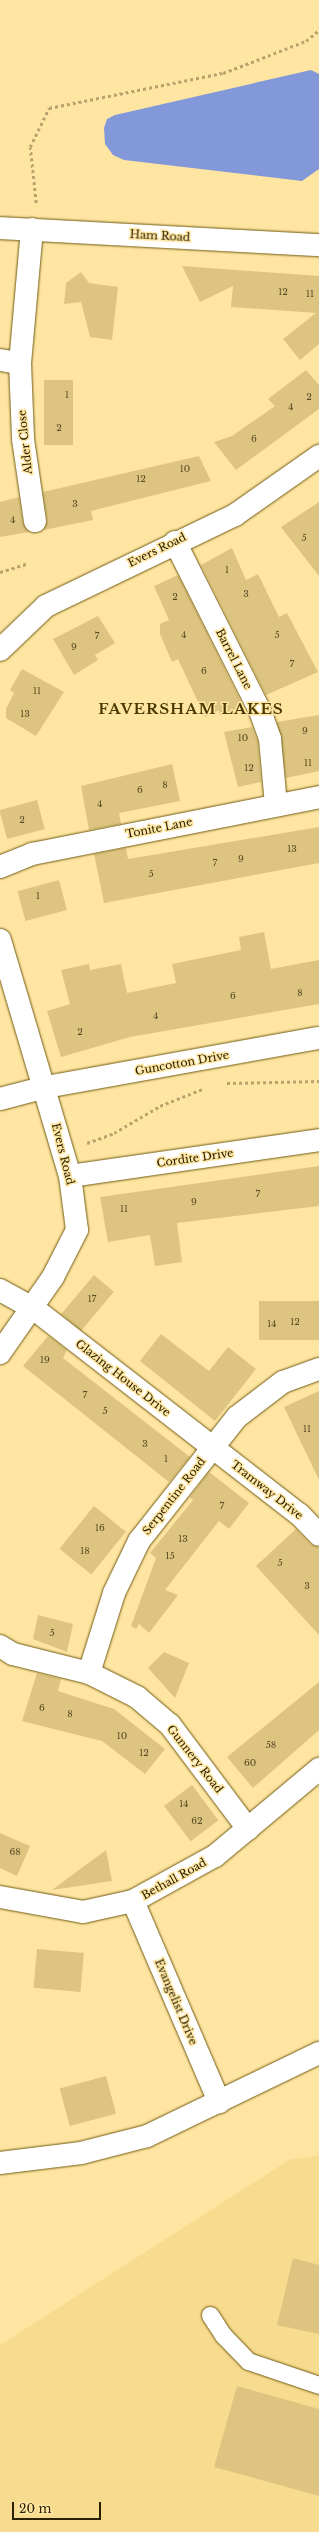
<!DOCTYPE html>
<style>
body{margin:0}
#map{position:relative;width:319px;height:2532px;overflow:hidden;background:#fee5a1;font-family:"Libre Baskerville",serif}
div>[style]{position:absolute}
.built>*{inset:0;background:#f7db8e}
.water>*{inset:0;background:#8398d9}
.building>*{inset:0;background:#ddc581;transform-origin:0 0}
.path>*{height:2.5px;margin-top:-1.25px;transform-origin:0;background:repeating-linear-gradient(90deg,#b7a36c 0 3px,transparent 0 6px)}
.roads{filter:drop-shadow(0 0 1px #715b13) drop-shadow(0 0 1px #715b13)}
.service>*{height:17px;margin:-8.5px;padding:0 8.5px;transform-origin:8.5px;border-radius:8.5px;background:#fff}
.minor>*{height:22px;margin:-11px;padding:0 11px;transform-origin:11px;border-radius:11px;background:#fff}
span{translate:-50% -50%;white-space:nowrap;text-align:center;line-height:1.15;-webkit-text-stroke:3px #fee5a1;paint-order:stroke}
.number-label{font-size:9px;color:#574923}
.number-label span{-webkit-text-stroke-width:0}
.street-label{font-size:11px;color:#2a2004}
.district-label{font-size:15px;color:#4a3900;font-weight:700;letter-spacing:1px}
.scale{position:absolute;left:12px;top:2502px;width:89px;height:18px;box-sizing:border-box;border:2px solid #2a2004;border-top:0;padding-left:5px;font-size:12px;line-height:14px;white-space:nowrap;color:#2a2004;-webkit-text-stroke:3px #fee5a1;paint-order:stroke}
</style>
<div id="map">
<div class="built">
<i style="clip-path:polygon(319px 2155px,319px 2532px,0 2532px,0 2345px,289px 2160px)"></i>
</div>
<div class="water">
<i style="clip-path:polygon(311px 70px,319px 74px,319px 169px,302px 181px,124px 160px,113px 155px,105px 144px,104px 128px,107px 119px,115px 115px)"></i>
</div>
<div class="building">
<i style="clip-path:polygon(182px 266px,319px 276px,319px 344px,300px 360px,283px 339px,316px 313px,231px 307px,233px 286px,200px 302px)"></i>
<i style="clip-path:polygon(81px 272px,89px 283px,118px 287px,112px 340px,90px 337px,81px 302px,64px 304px,66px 283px)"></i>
<i style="clip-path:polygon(306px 370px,319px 385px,319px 409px,236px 470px,214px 442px,232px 436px,275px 406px,268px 399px)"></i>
<i style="left:44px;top:380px;width:29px;height:65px"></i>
<i style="clip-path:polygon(199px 456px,211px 481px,91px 511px,93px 520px,44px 530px,47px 519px,43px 492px)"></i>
<i style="clip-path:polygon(19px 497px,23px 523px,29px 532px,0 537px,0 502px)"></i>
<i style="clip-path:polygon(319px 502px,319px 576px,281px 527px)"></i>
<i style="clip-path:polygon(232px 548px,246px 580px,258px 574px,279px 617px,287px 613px,318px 672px,266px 695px,201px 565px)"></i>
<i style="clip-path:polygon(178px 575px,243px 706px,220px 716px,219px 710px,205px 717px,178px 659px,172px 662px,160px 634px,160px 624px,169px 620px,154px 586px)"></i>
<i style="clip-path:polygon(98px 616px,115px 643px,95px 655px,98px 660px,74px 675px,53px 639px)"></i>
<i style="clip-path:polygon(22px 669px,64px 692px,36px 736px,6px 718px,6px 709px,14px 693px,10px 690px)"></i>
<i style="clip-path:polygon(319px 715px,319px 771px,286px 778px,277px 722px)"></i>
<i style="clip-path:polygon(252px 727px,258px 742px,261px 782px,238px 787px,224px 732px)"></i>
<i style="clip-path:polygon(172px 764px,180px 801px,119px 813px,121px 824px,89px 830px,81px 786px)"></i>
<i style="left:37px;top:800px;width:30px;height:39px;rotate:75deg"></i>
<i style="clip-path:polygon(319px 827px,319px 863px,104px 903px,94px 854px,126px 848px,128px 859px)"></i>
<i style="left:59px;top:880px;width:31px;height:43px;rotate:75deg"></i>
<i style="clip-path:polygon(264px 932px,271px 969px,319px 960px,319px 1004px,130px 1037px,61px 1057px,47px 1011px,70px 1004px,61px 970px,89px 964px,90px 970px,121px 964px,127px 993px,176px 983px,172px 964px,241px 950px,239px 937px)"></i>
<i style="clip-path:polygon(319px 1166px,319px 1206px,177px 1223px,182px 1262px,155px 1266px,150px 1235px,108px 1242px,100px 1197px)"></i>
<i style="left:94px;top:1275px;width:26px;height:51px;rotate:40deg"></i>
<i style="left:319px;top:1301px;width:39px;height:60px;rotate:90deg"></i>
<i style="clip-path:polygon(161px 1334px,209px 1371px,228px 1347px,256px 1369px,215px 1421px,140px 1361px)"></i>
<i style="clip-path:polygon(48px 1336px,67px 1350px,63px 1358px,190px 1457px,169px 1482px,23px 1366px)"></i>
<i style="clip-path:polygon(319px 1391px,319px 1480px,284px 1407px)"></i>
<i style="clip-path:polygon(209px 1472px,249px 1503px,229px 1529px,219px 1521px,165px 1590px,178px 1595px,149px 1633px,139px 1624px,136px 1629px,131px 1626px,156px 1558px,150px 1553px,193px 1500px,190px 1497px)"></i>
<i style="left:94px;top:1506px;width:41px;height:55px;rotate:39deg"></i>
<i style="clip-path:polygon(296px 1529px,310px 1544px,319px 1547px,319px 1635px,256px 1566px)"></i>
<i style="clip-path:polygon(38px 1615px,73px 1624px,67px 1652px,33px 1639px)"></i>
<i style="clip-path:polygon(164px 1652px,189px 1663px,175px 1698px,148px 1668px)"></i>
<i style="clip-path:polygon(37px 1673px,61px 1679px,58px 1691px,114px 1709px,165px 1749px,145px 1774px,102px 1741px,22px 1721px)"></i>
<i style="clip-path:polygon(319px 1682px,319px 1730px,253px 1788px,227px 1757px)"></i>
<i style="left:192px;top:1785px;width:44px;height:35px;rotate:53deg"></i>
<i style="clip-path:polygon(0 1833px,30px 1846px,17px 1876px,0 1868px)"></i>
<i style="clip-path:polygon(106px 1850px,112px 1881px,52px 1890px)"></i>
<i style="left:37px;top:1949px;width:47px;height:39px;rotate:5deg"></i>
<i style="left:106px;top:2076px;width:39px;height:48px;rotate:75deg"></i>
<i style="clip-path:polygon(293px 2258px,319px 2265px,319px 2334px,277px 2325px)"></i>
<i style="clip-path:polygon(237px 2386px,319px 2409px,319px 2496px,214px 2467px)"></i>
</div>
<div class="path">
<i style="left:36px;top:203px;width:56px;rotate:-96.1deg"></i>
<i style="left:30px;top:147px;width:43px;rotate:-64deg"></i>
<i style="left:49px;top:108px;width:177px;rotate:-11.4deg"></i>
<i style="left:223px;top:73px;width:89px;rotate:-21.1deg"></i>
<i style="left:306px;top:41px;width:17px;rotate:-40deg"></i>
<i style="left:0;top:572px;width:28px;rotate:-17deg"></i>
<i style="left:227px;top:1083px;width:92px;rotate:-1.2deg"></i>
<i style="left:87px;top:1143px;width:29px;rotate:-20deg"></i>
<i style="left:114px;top:1133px;width:53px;rotate:-30.4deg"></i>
<i style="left:160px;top:1106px;width:48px;rotate:-21.8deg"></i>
</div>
<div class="roads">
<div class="service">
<i style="left:210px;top:2315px;width:24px;rotate:57deg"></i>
<i style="left:223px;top:2335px;width:36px;rotate:46deg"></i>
<i style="left:248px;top:2361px;width:75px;rotate:18.7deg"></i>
</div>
<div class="minor">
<i style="left:0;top:228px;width:319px;rotate:3.1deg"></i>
<i style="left:32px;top:229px;width:135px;rotate:95.1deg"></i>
<i style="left:20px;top:363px;width:76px;rotate:87.7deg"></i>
<i style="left:23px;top:439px;width:83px;rotate:81.7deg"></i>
<i style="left:0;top:360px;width:20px;rotate:9deg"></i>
<i style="left:175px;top:542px;width:189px;rotate:63.3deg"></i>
<i style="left:260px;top:711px;width:30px;rotate:70deg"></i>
<i style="left:270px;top:739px;width:66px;rotate:84.8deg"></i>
<i style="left:0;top:650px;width:64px;rotate:-43.7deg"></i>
<i style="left:46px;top:606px;width:210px;rotate:-25.7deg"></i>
<i style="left:235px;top:515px;width:103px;rotate:-35.1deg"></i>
<i style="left:0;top:867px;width:35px;rotate:-22deg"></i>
<i style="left:32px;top:854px;width:293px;rotate:-11.2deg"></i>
<i style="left:0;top:940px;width:246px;rotate:73.5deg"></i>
<i style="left:70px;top:1176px;width:54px;rotate:82.6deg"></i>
<i style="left:77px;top:1230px;width:53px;rotate:117.1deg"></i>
<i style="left:53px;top:1277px;width:93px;rotate:124.9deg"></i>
<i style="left:0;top:1099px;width:48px;rotate:-14.6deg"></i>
<i style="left:46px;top:1087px;width:277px;rotate:-10.2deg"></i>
<i style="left:70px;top:1176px;width:252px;rotate:-8.2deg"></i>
<i style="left:0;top:1290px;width:38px;rotate:29deg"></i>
<i style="left:33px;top:1308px;width:336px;rotate:37.8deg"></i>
<i style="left:299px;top:1514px;width:29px;rotate:46deg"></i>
<i style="left:0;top:1646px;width:15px;rotate:32deg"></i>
<i style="left:13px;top:1654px;width:78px;rotate:14deg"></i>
<i style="left:89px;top:1673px;width:54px;rotate:26.6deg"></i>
<i style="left:137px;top:1697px;width:43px;rotate:40.3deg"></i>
<i style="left:170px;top:1725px;width:130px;rotate:53.1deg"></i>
<i style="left:89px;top:1673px;width:84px;rotate:-72.6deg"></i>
<i style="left:114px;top:1593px;width:58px;rotate:-64.3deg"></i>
<i style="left:139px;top:1541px;width:158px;rotate:-51.7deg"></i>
<i style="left:237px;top:1417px;width:58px;rotate:-37.3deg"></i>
<i style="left:283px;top:1382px;width:38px;rotate:-20deg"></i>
<i style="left:0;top:1897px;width:84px;rotate:10.2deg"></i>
<i style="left:83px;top:1912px;width:51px;rotate:-12.4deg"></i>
<i style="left:133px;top:1901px;width:94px;rotate:-28.8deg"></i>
<i style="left:215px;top:1856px;width:136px;rotate:-39.9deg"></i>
<i style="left:133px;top:1901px;width:219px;rotate:66.8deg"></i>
<i style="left:0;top:2163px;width:82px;rotate:-7deg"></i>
<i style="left:81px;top:2153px;width:68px;rotate:-14.4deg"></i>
<i style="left:147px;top:2136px;width:191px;rotate:-25.8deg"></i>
</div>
</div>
<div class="number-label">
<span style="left:283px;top:292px">12</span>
<span style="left:310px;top:294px">11</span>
<span style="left:67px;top:395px">1</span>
<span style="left:309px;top:397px">2</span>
<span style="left:291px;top:407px">4</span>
<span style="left:59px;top:428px">2</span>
<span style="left:254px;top:439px">6</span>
<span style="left:185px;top:469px">10</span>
<span style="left:141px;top:479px">12</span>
<span style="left:75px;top:504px">3</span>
<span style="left:13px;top:520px">4</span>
<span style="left:304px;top:538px">5</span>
<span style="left:227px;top:570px">1</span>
<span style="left:246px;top:594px">3</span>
<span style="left:175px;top:597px">2</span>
<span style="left:184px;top:635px">4</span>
<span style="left:277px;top:635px">5</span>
<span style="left:97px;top:636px">7</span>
<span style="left:74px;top:647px">9</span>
<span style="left:292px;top:664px">7</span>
<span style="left:204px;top:671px">6</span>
<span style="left:37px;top:691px">11</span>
<span style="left:25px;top:714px">13</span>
<span style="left:305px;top:731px">9</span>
<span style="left:243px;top:738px">10</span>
<span style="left:308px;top:763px">11</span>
<span style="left:249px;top:768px">12</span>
<span style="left:165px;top:785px">8</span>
<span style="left:140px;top:790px">6</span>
<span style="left:100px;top:804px">4</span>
<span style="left:22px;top:820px">2</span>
<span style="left:292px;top:849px">13</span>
<span style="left:241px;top:859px">9</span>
<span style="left:215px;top:863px">7</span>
<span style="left:151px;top:874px">5</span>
<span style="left:38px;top:896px">1</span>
<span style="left:300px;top:993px">8</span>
<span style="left:233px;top:996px">6</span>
<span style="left:156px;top:1016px">4</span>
<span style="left:80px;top:1032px">2</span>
<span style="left:258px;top:1194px">7</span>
<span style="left:194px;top:1202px">9</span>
<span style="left:124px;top:1209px">11</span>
<span style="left:92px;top:1299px">17</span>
<span style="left:295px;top:1322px">12</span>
<span style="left:272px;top:1324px">14</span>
<span style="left:45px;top:1360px">19</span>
<span style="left:85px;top:1395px">7</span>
<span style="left:105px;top:1411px">5</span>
<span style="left:307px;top:1429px">11</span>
<span style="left:145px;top:1444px">3</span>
<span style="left:166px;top:1459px">1</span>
<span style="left:222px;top:1506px">7</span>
<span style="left:100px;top:1528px">16</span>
<span style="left:183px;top:1539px">13</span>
<span style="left:85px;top:1551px">18</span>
<span style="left:170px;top:1556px">15</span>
<span style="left:280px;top:1563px">5</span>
<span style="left:307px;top:1586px">3</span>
<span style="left:52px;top:1633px">5</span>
<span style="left:42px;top:1708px">6</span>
<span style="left:70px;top:1714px">8</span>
<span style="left:122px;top:1736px">10</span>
<span style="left:271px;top:1745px">58</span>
<span style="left:144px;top:1753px">12</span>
<span style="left:250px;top:1763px">60</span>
<span style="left:184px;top:1804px">14</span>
<span style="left:197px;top:1821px">62</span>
<span style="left:15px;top:1852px">68</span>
</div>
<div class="street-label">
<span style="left:160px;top:236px;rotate:3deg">Ham Road</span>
<span style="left:25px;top:442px;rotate:-96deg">Alder Close</span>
<span style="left:157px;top:550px;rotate:-26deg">Evers Road</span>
<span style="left:234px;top:659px;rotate:63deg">Barrel Lane</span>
<span style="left:159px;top:828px;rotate:-11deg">Tonite Lane</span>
<span style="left:182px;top:1063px;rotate:-10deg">Guncotton Drive</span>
<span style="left:63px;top:1154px;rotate:76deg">Evers Road</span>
<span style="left:195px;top:1158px;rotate:-8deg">Cordite Drive</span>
<span style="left:123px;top:1378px;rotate:38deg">Glazing House Drive</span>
<span style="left:267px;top:1490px;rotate:38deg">Tramway Drive</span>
<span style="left:174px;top:1496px;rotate:-52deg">Serpentine Road</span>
<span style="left:195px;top:1759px;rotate:52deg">Gunnery Road</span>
<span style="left:174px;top:1879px;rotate:-29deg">Bethall Road</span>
<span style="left:176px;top:2002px;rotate:67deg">Evangelist Drive</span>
</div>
<div class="district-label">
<span style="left:191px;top:709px">FAVERSHAM LAKES</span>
</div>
<div class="scale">20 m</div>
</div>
